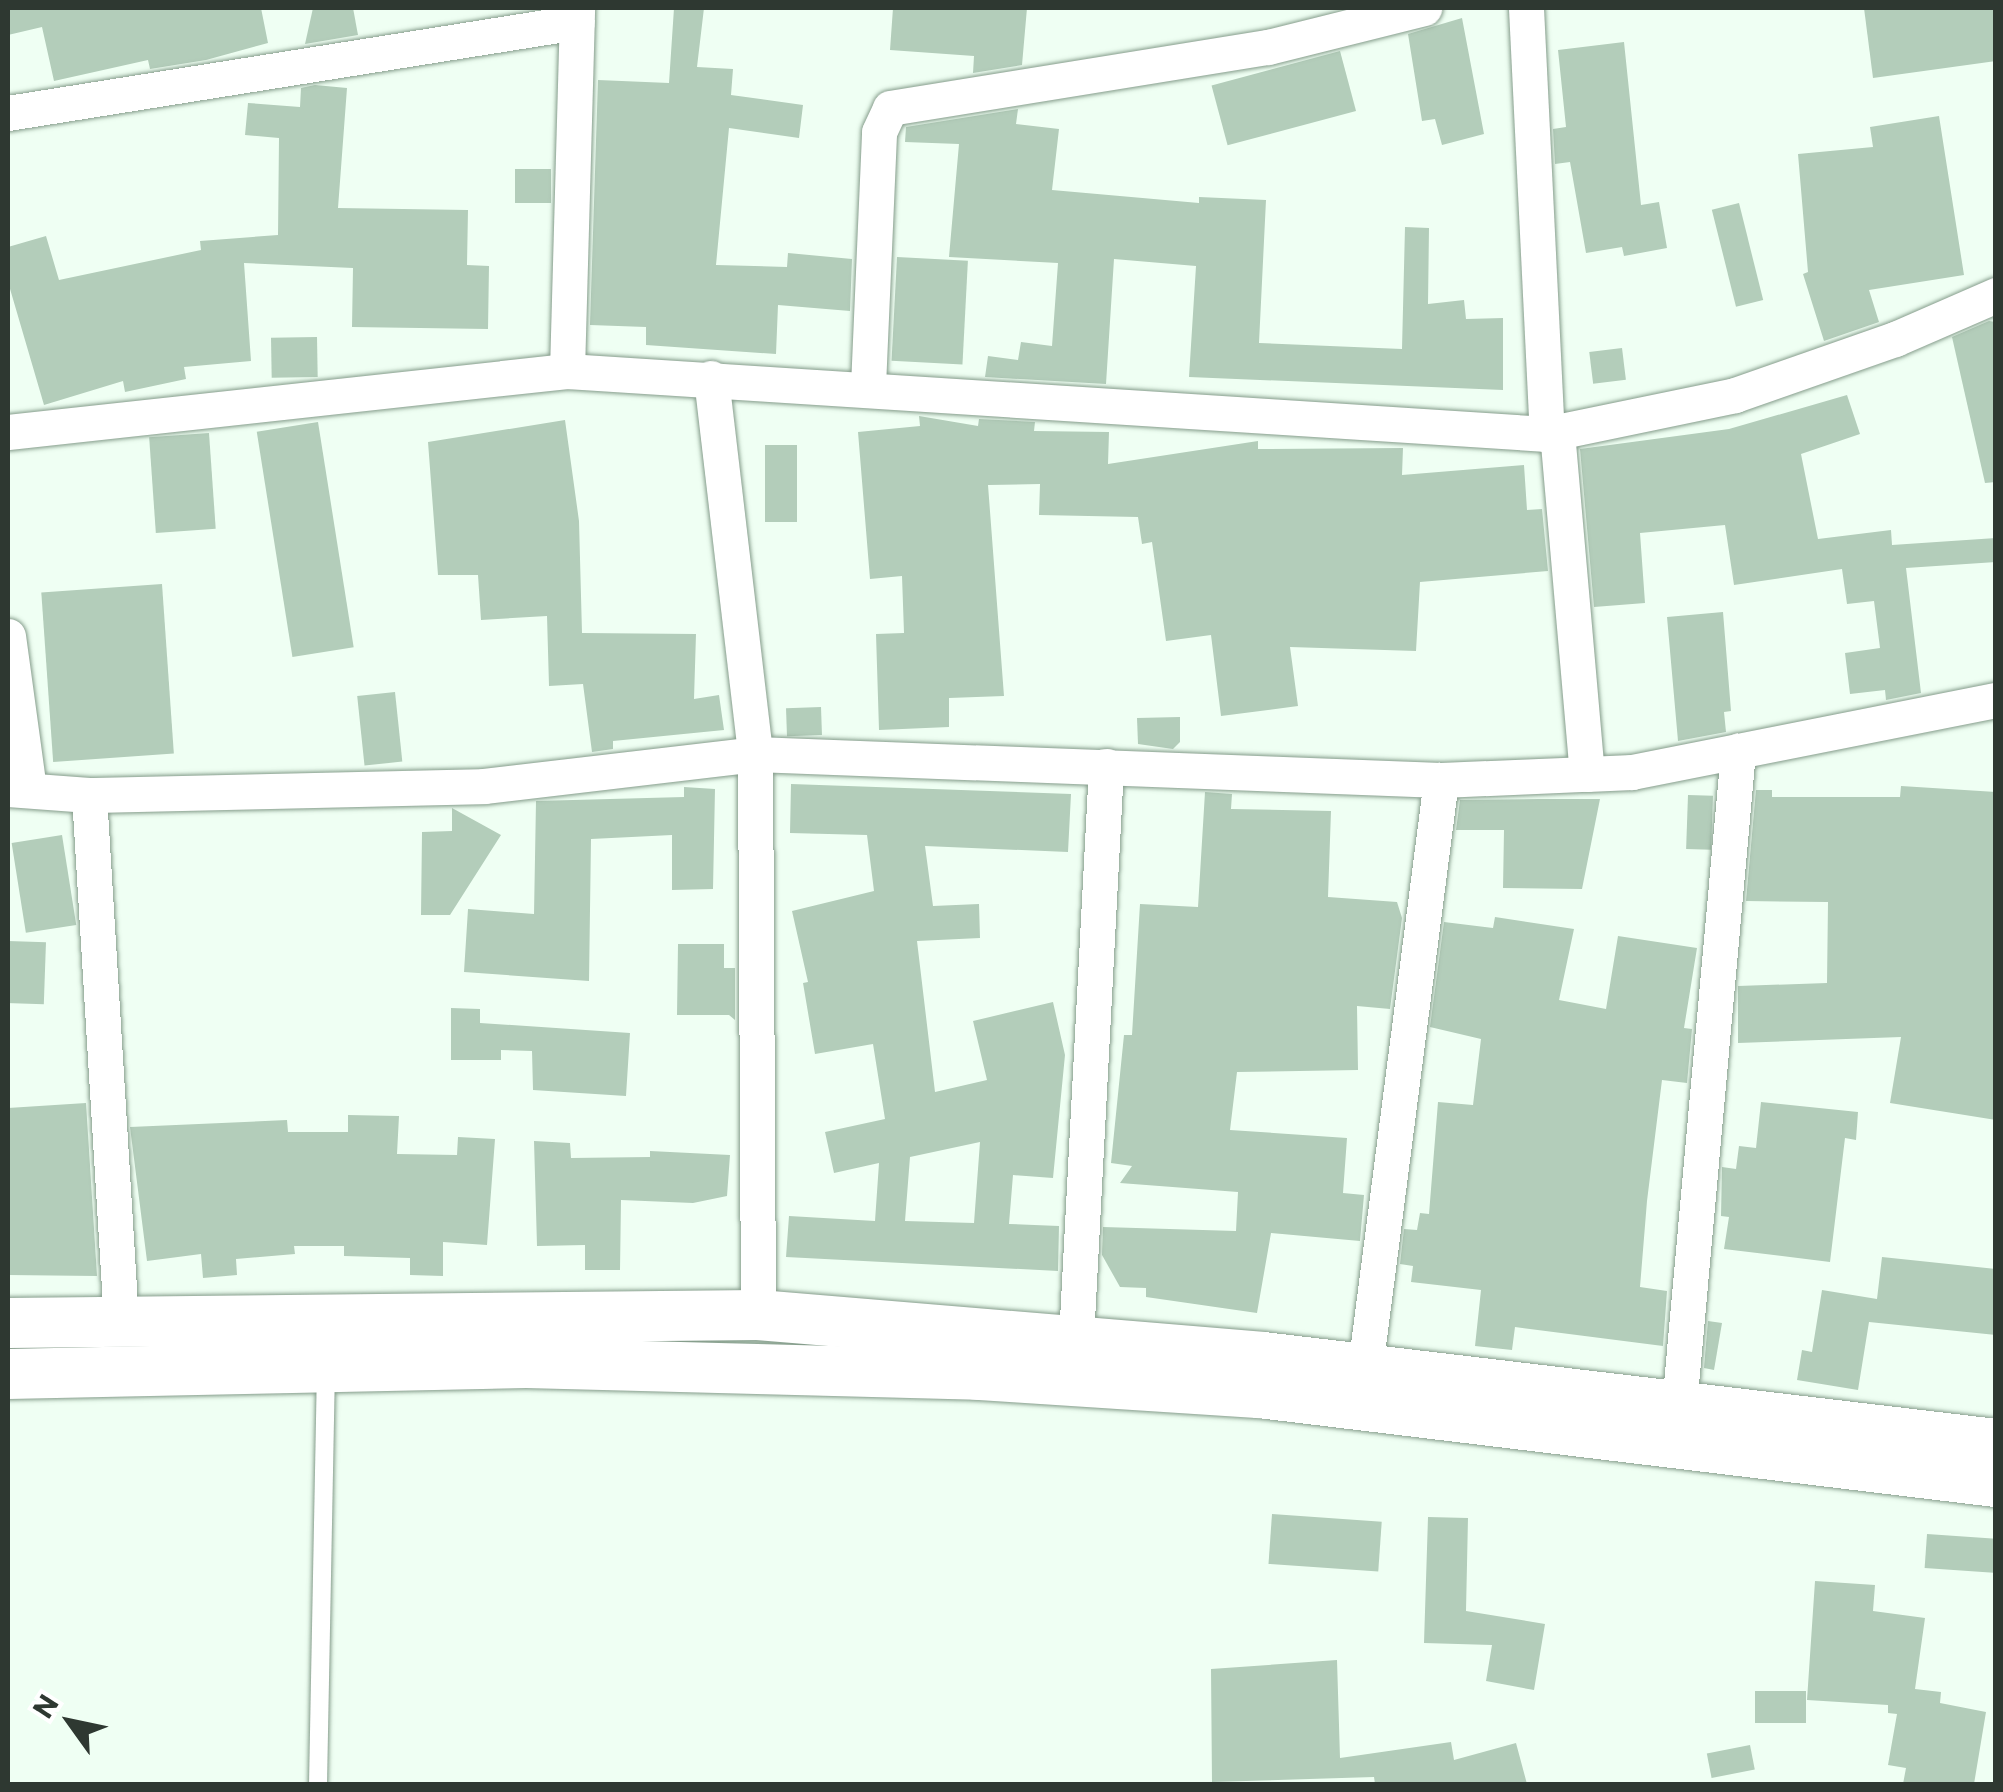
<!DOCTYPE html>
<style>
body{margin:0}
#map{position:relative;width:2003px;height:1792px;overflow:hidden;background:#effff3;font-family:Commissioner,sans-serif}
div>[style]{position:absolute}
.building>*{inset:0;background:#b3cdba;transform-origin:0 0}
.roads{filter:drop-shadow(0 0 2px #859d8b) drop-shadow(0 0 2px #859d8b)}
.service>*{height:18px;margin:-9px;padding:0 9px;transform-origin:9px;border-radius:9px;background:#fff}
.minor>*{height:35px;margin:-17.5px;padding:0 17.5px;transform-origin:17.5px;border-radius:17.5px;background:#fff}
.secondary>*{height:50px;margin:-25px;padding:0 25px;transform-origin:25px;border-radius:25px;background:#fff}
span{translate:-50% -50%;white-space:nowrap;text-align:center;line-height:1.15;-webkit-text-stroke:9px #fff;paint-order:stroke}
.frame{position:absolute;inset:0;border:10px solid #2e3831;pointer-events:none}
.north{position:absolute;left:20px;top:1672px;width:100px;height:100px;-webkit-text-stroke:8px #fff;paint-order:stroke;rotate:303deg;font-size:28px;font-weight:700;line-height:40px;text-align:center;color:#2e3831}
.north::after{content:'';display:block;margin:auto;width:35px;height:45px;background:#2e3831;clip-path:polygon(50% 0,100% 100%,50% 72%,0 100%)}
</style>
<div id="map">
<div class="building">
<i style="clip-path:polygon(8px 8px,261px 8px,268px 43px,206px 60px,150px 69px,148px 60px,54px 81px,42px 27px,8px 35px)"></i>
<i style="clip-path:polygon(313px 8px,353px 8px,358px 35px,305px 44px)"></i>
<i style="clip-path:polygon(674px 8px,704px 8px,697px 67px,733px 69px,731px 95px,803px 105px,799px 138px,729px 128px,716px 265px,787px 267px,788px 253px,852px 259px,850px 311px,778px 305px,776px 354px,646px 345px,646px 327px,590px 325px,598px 80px,669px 83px)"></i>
<i style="clip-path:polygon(893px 8px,1027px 8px,1022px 65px,973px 73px,974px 56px,890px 50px)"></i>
<i style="clip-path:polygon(1864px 8px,1996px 8px,1996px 61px,1873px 78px)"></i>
<i style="clip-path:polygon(1462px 18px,1484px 134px,1442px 145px,1435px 119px,1422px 121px,1408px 34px)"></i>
<i style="clip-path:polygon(1624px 42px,1641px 205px,1659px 202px,1667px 248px,1624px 256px,1622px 247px,1586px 253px,1570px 162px,1555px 164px,1553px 129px,1566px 127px,1558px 50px)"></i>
<i style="left:1340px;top:51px;width:62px;height:133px;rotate:75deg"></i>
<i style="clip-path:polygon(315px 85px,347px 88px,338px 208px,468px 210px,467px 265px,489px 266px,488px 329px,352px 327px,353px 268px,244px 263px,251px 361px,184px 367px,186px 379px,125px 392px,123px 381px,44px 405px,8px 282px,8px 247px,46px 236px,59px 280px,201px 250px,200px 241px,278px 235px,279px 138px,245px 135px,248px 103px,300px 107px,301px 88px)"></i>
<i style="clip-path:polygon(1018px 109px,1016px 124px,1059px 129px,1052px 190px,1199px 203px,1199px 197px,1266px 200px,1259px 343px,1402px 349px,1405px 227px,1429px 228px,1428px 304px,1464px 300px,1466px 319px,1503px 318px,1503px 390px,1189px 377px,1196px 266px,1114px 259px,1106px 384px,985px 377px,988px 356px,1018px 360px,1021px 342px,1052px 346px,1058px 263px,949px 257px,959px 144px,905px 142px,906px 127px)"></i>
<i style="clip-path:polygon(1939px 116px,1964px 275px,1869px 290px,1879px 322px,1824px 341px,1803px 274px,1808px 272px,1798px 154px,1873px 147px,1870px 127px)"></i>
<i style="left:515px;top:169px;width:36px;height:34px"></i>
<i style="left:1739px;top:203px;width:100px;height:28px;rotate:76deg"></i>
<i style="left:897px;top:257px;width:71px;height:104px;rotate:3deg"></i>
<i style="clip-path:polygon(1989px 321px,1996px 322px,1996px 482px,1985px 483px,1952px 337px)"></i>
<i style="left:317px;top:337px;width:40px;height:46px;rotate:89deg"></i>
<i style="left:1622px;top:348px;width:32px;height:33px;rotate:83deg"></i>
<i style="clip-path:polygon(1847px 395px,1860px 434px,1801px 454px,1818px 539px,1891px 530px,1892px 545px,1996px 538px,1996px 562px,1906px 568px,1921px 693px,1886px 700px,1885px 690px,1850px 694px,1845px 653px,1880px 648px,1874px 601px,1847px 604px,1842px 569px,1734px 585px,1725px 525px,1640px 533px,1645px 603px,1594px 607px,1580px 449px,1729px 429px)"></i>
<i style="clip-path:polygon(919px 416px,978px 426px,979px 419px,1035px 422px,1034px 431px,1109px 432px,1108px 464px,1258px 441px,1258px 449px,1403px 448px,1402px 475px,1524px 465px,1527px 510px,1542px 509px,1548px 571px,1420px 582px,1416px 651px,1290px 647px,1298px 706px,1221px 716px,1211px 635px,1166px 641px,1152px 542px,1142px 544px,1138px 517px,1039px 515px,1040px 484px,988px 485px,1004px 696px,949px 698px,949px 727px,879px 730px,876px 634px,904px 633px,902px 576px,870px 579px,858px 432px,920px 426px)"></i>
<i style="clip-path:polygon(565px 420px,579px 521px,582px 633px,696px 634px,694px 699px,719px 695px,724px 730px,613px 741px,613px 749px,592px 752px,583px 684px,549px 686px,547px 616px,481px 620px,478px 575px,438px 575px,428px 442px)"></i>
<i style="left:318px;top:422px;width:228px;height:62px;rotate:81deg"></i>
<i style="left:209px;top:433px;width:96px;height:60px;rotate:86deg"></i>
<i style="left:765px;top:445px;width:32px;height:77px"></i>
<i style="left:162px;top:584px;width:170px;height:121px;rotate:86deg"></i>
<i style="clip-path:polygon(1723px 612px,1731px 711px,1724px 712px,1726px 732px,1678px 741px,1667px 617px)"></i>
<i style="left:395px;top:692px;width:70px;height:38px;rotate:84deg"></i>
<i style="left:821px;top:707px;width:28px;height:35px;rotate:88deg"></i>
<i style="clip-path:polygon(1180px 717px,1180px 742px,1173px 749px,1138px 744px,1137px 718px)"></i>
<i style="clip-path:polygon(evenodd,791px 784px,1071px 794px,1068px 852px,925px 846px,933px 906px,979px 904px,980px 938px,917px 941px,935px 1092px,987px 1080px,973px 1021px,1053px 1002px,1065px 1055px,1053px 1178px,1013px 1175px,1009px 1224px,1059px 1226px,1058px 1271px,786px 1257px,789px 1216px,875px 1221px,879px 1163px,834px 1173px,825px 1132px,885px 1119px,873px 1044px,815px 1054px,803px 983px,808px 982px,792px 911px,874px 891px,867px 835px,790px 833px,791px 784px,980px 1142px,974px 1223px,905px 1221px,910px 1157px,980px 1142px)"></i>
<i style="clip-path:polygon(1901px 786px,1996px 792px,1996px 1120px,1890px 1103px,1901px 1037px,1738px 1043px,1738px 986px,1827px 983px,1828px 902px,1746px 901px,1756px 790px,1772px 790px,1772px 797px,1900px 797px)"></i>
<i style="clip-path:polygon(684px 787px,715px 789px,713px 889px,672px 890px,672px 835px,591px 839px,589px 981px,464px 972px,468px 909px,534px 914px,536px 801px,684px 797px)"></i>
<i style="clip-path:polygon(1205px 792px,1232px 794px,1231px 809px,1331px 811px,1328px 897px,1397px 902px,1402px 918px,1390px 1009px,1357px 1006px,1358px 1070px,1237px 1072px,1230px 1130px,1347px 1138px,1343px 1193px,1364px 1195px,1360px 1241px,1271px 1233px,1257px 1313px,1146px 1297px,1146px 1288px,1120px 1287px,1102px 1255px,1103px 1227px,1236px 1231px,1238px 1192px,1120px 1183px,1132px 1166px,1111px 1163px,1124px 1035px,1132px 1035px,1140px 904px,1198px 907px)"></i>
<i style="left:1688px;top:795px;width:25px;height:54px;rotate:2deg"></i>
<i style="clip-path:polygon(1539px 799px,1600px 799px,1582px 889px,1503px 888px,1504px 830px,1456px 830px,1460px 800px)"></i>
<i style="clip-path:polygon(452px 808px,501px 835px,450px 915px,421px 915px,422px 832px,452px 831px)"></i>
<i style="left:62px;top:835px;width:91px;height:51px;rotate:81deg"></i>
<i style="clip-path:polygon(1495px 917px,1574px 929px,1559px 1000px,1606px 1009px,1618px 936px,1697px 948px,1684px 1028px,1692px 1029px,1687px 1083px,1662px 1080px,1647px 1201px,1640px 1287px,1667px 1291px,1663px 1346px,1515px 1327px,1512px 1350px,1475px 1346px,1481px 1290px,1411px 1282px,1413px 1266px,1400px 1264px,1404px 1229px,1417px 1230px,1420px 1213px,1429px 1214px,1438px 1102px,1473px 1105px,1481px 1039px,1430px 1027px,1444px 922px,1493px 928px)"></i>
<i style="left:8px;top:941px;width:38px;height:62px;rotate:2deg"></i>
<i style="clip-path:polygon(678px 944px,724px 944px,724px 968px,735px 968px,735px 1020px,729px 1015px,677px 1015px)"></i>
<i style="clip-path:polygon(451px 1008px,480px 1009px,480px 1023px,630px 1033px,626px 1096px,533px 1090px,532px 1051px,501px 1050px,501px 1060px,451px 1060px)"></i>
<i style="clip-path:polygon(1761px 1102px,1858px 1112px,1856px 1140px,1845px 1138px,1830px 1262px,1724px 1249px,1729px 1217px,1721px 1216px,1722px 1167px,1736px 1169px,1739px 1146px,1756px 1148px)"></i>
<i style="clip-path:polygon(86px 1103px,97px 1276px,8px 1275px,8px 1108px)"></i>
<i style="clip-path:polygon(348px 1115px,399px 1116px,397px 1154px,457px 1155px,458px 1137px,495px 1139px,487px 1245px,443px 1242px,443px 1276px,410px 1275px,410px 1258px,344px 1256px,344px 1246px,294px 1246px,295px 1254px,236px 1259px,237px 1275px,203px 1278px,201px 1254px,147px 1261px,130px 1127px,287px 1120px,288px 1132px,348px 1132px)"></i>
<i style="clip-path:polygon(534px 1141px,570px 1143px,571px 1158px,650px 1157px,650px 1151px,730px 1155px,727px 1196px,693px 1203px,621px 1200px,620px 1270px,585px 1270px,585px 1245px,537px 1246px)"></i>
<i style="clip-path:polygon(1882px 1257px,1996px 1269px,1996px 1335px,1869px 1322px,1858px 1390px,1797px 1380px,1802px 1350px,1812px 1352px,1822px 1290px,1877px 1299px)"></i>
<i style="clip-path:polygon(1708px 1321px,1722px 1323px,1714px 1370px,1704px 1368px)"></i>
<i style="left:1272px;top:1514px;width:110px;height:50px;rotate:4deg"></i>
<i style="clip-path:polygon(1428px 1517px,1468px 1518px,1466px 1611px,1545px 1624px,1534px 1690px,1486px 1681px,1492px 1645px,1424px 1643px)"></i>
<i style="left:1927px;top:1534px;width:69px;height:34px;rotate:4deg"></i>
<i style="clip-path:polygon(1815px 1581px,1875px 1585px,1873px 1611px,1925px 1618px,1915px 1689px,1941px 1692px,1940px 1703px,1986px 1712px,1974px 1784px,1903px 1784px,1906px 1768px,1888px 1765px,1897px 1714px,1888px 1713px,1888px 1705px,1807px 1700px)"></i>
<i style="clip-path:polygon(1337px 1660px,1340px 1758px,1451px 1742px,1454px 1760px,1516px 1743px,1527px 1784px,1375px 1784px,1374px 1777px,1212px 1782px,1211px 1669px)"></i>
<i style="left:1806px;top:1691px;width:32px;height:51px;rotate:90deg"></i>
<i style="left:1750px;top:1745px;width:25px;height:44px;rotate:79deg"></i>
</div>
<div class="roads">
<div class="service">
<i style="left:318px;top:1784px;width:411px;rotate:-88.9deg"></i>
</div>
<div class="minor">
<i style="left:1526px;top:8px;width:427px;rotate:87.2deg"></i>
<i style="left:8px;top:113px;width:576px;rotate:-9.09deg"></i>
<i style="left:567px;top:371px;width:363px;rotate:-88.4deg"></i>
<i style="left:711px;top:378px;width:379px;rotate:83.3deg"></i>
<i style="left:755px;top:754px;width:561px;rotate:89.69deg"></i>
<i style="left:868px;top:386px;width:254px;rotate:-87.5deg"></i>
<i style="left:879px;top:132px;width:26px;rotate:-65deg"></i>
<i style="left:890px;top:108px;width:383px;rotate:-9.2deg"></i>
<i style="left:1268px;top:47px;width:161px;rotate:-14deg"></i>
<i style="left:8px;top:432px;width:562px;rotate:-6.23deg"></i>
<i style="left:567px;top:371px;width:982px;rotate:3.68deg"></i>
<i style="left:1547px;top:434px;width:192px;rotate:-11.7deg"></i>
<i style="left:1735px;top:395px;width:170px;rotate:-19.3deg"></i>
<i style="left:1895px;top:339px;width:110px;rotate:-23.5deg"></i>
<i style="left:1557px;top:432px;width:343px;rotate:85deg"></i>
<i style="left:8px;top:636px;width:155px;rotate:82.2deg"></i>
<i style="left:8px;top:789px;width:81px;rotate:4.2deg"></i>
<i style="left:89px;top:795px;width:395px;rotate:-1.3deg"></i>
<i style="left:484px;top:786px;width:273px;rotate:-6.7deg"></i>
<i style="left:755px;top:754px;width:686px;rotate:2.17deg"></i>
<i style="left:1441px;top:780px;width:146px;rotate:-2.4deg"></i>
<i style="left:1587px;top:774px;width:45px;rotate:-2.5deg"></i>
<i style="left:1632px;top:772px;width:371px;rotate:-11.2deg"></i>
<i style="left:89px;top:795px;width:527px;rotate:86.52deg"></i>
<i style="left:1076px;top:1339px;width:574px;rotate:-87deg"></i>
<i style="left:1365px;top:1368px;width:593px;rotate:-82.64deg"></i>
<i style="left:1679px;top:1406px;width:658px;rotate:-84.85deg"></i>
</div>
<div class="secondary">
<i style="left:8px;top:1323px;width:750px;rotate:-0.61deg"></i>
<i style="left:758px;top:1315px;width:507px;rotate:4.75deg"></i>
<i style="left:1263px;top:1357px;width:738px;rotate:6.77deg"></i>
<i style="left:8px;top:1374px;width:518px;rotate:-1.22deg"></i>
<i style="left:526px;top:1363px;width:452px;rotate:1.5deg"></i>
<i style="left:978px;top:1375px;width:282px;rotate:3.7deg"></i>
<i style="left:1259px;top:1393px;width:742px;rotate:6.89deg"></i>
</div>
</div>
<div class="frame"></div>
<div class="north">N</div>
</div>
